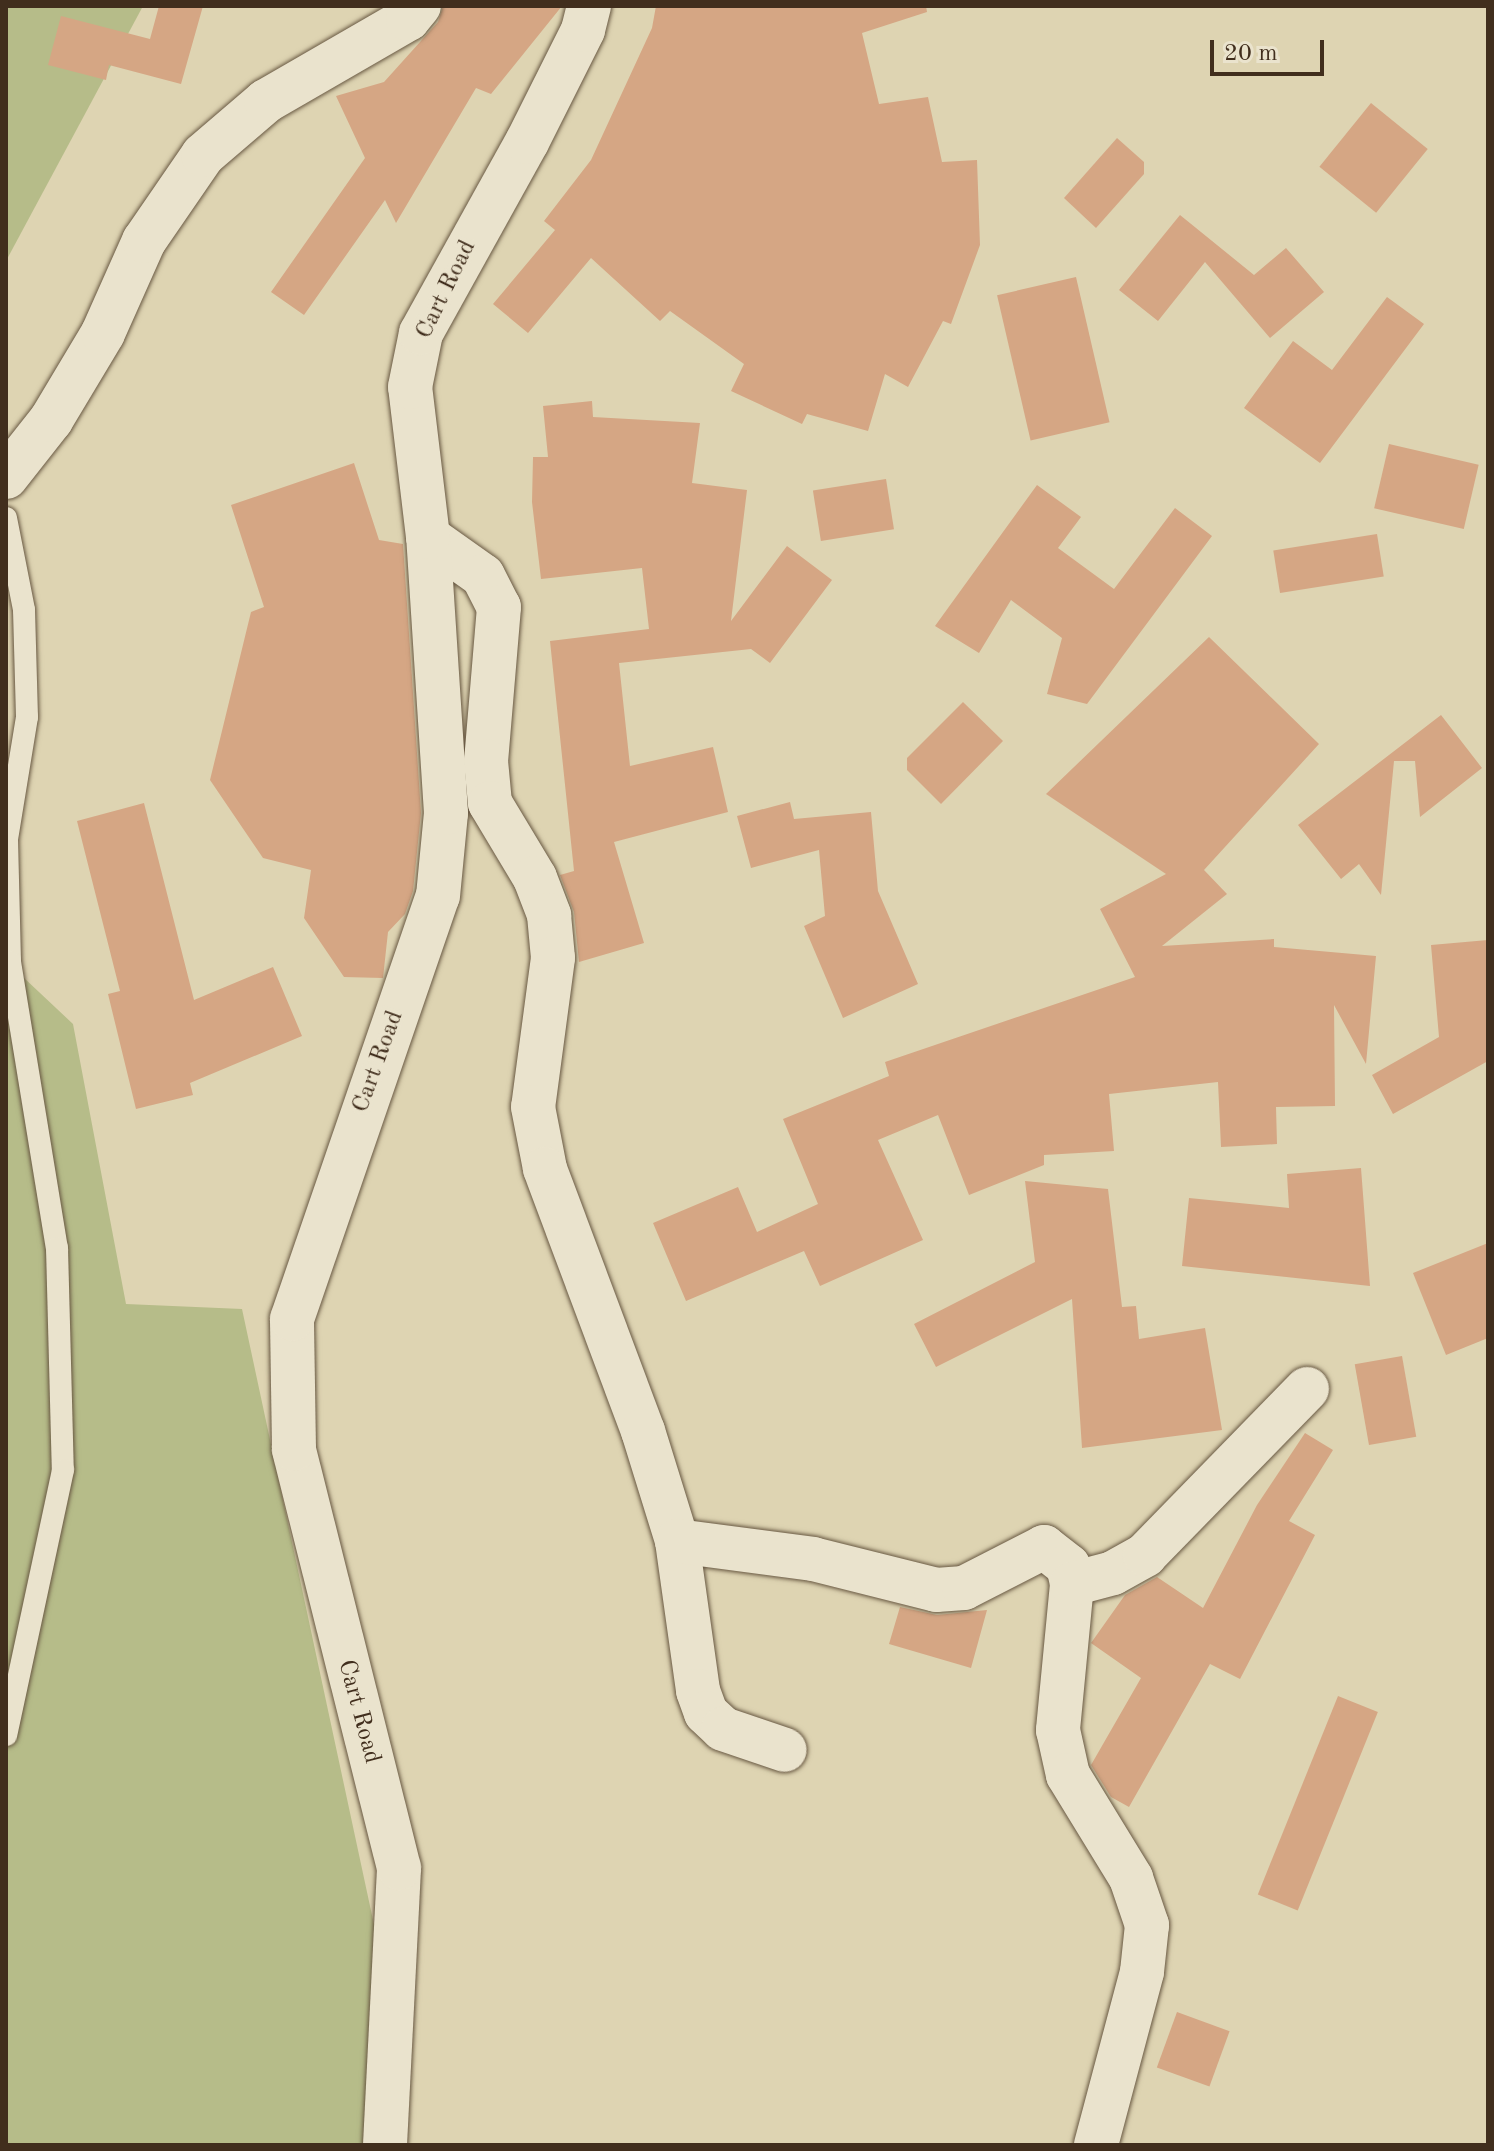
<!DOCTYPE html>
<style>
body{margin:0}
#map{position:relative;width:1494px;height:2151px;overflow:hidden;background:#ded4b2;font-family:"Old Standard TT",serif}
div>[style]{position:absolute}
.green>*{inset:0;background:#b6bc89}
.building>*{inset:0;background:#d5a684;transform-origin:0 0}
.roads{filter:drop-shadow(0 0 2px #685842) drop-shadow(0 0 2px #685842)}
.lane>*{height:22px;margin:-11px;padding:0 11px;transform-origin:11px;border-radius:11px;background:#eae3cd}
.street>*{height:44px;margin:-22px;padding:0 22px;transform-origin:22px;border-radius:22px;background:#eae3cd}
.secondary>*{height:44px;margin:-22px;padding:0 22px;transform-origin:22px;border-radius:22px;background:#eae3cd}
span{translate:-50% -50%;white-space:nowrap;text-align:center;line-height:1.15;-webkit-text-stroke:8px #eae3cd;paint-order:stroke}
.street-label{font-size:24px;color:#412e1d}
.frame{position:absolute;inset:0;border:8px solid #412e1d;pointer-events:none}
.scale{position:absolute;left:1210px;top:40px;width:114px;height:36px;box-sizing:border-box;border:4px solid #412e1d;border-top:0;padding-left:10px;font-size:24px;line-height:28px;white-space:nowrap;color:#412e1d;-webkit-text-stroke:6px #eae3cd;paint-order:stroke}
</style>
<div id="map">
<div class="green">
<i style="clip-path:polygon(6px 6px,143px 6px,6px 261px)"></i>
<i style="clip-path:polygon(6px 961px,73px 1024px,126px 1304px,242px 1309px,394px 2018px,383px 2145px,6px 2145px)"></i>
</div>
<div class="building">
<i style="clip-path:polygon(159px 6px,203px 6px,181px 84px,109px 65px,106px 80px,48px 65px,61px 16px,150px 39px)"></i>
<i style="clip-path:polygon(443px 6px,562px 6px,491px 94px,476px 88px,396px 223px,385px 200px,304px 315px,271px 292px,365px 158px,336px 96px,384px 82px,438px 22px)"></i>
<i style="clip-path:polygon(656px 6px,926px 6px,927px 12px,862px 33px,879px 104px,928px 97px,942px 162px,977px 160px,980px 245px,951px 324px,943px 321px,908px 387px,885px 374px,868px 431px,807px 414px,802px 424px,731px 391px,744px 364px,670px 311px,660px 321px,591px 258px,528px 333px,493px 304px,555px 230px,544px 221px,591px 160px,652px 28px)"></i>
<i style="left:1371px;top:103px;width:73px;height:82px;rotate:39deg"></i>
<i style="clip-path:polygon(1117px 138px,1144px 162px,1144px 174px,1096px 228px,1064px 198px)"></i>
<i style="clip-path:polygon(1180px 215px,1254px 275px,1286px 248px,1324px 292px,1270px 338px,1205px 262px,1158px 321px,1119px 290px)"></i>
<i style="left:1076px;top:277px;width:149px;height:81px;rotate:77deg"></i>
<i style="clip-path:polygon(1387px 297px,1424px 324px,1320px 463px,1244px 408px,1293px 341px,1332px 370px)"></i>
<i style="clip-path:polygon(592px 401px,593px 417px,700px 423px,692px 483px,747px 490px,731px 621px,787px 546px,832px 580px,770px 663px,751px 649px,619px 663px,630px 766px,713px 747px,728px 812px,614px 842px,644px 943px,579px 962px,574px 912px,560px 875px,574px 871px,550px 641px,649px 629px,642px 568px,541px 579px,532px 502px,533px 457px,548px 457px,543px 406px)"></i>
<i style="left:1389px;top:444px;width:92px;height:66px;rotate:13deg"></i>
<i style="clip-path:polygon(354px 463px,379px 540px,403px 544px,421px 813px,413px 891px,405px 914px,388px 932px,383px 978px,344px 977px,304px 918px,311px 870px,263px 858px,210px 780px,251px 612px,264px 607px,231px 505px)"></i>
<i style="left:886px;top:479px;width:51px;height:74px;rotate:81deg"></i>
<i style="clip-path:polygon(1037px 485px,1081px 517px,1058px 548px,1114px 589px,1175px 508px,1212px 536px,1087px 704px,1047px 694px,1062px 638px,1011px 600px,979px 653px,935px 626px)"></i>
<i style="left:1377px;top:534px;width:43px;height:105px;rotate:81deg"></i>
<i style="clip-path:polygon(1209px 637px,1319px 744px,1204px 870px,1227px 894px,1162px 946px,1274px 939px,1274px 947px,1376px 956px,1366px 1064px,1334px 1005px,1335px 1106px,1276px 1107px,1277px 1144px,1221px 1147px,1218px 1082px,1109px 1094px,1114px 1151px,1044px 1155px,1044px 1165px,969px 1195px,938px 1115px,878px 1140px,923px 1240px,820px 1286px,804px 1251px,686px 1301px,653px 1223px,738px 1187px,757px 1232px,818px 1204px,783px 1119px,889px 1076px,885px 1062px,1135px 977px,1100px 909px,1166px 874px,1046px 794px)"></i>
<i style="clip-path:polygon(963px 702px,1003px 741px,941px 804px,907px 770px,907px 758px)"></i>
<i style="clip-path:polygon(1441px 715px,1482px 768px,1420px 817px,1415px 761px,1394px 761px,1381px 895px,1359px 864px,1341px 879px,1298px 825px)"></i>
<i style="clip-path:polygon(790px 802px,794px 819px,871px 812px,878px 891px,918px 984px,843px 1018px,804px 926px,825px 916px,819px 850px,751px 868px,737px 816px)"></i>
<i style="clip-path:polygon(144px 803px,194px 1000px,273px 967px,302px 1036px,190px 1083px,193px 1095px,136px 1109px,108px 994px,120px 991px,77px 821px)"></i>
<i style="clip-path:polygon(1488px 940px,1488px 1061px,1393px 1114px,1372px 1075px,1439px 1037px,1431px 945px)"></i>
<i style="clip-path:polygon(1361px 1168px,1370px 1286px,1182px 1266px,1189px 1198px,1289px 1208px,1287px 1174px)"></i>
<i style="clip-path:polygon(1025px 1181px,1108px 1189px,1122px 1307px,1136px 1306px,1139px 1339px,1205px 1328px,1222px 1430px,1082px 1448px,1072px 1299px,936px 1367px,914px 1324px,1035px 1262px)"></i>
<i style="clip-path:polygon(1488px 1243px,1488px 1338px,1446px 1355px,1413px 1273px)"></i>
<i style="left:1402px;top:1356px;width:82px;height:48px;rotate:80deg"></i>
<i style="clip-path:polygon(1305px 1433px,1333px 1450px,1289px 1521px,1315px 1535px,1240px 1679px,1210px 1664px,1129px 1807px,1111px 1797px,1091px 1765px,1141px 1678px,1091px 1643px,1125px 1595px,1157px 1577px,1203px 1608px,1257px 1505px)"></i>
<i style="clip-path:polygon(900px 1607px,937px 1615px,987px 1610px,971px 1668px,889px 1644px)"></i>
<i style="left:1338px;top:1696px;width:43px;height:214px;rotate:22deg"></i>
<i style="left:1177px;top:2012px;width:56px;height:59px;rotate:20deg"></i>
</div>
<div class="roads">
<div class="lane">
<i style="left:6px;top:518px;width:94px;rotate:78.9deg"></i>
<i style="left:24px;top:610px;width:107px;rotate:88.4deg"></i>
<i style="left:27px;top:717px;width:124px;rotate:99.3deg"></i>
<i style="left:7px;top:839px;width:123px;rotate:88.6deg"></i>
<i style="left:10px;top:962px;width:290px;rotate:80.7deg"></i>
<i style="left:57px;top:1248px;width:222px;rotate:88.5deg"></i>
<i style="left:63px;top:1470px;width:271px;rotate:102.1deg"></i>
</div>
<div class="street">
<i style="left:6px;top:477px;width:73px;rotate:-51.7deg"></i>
<i style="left:51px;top:420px;width:101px;rotate:-59.1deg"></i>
<i style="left:103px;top:333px;width:101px;rotate:-66deg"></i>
<i style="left:144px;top:241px;width:104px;rotate:-55.5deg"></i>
<i style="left:203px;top:155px;width:83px;rotate:-40.6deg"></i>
<i style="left:266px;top:101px;width:164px;rotate:-30deg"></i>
<i style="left:408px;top:19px;width:17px;rotate:-50deg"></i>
<i style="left:428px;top:537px;width:67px;rotate:35.3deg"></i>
<i style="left:483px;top:576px;width:35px;rotate:63deg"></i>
<i style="left:499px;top:607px;width:155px;rotate:94.8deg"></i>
<i style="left:486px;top:761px;width:42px;rotate:84.6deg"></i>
<i style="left:490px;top:803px;width:87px;rotate:59deg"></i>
<i style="left:535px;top:878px;width:40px;rotate:69deg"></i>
<i style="left:549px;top:915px;width:43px;rotate:84.7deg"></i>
<i style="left:553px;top:958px;width:150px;rotate:97.6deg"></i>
<i style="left:533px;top:1107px;width:63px;rotate:79deg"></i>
<i style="left:545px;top:1169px;width:280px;rotate:69.5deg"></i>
<i style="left:643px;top:1431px;width:115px;rotate:72.8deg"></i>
<i style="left:677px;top:1541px;width:151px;rotate:82deg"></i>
<i style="left:698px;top:1691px;width:23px;rotate:70deg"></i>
<i style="left:706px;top:1713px;width:23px;rotate:43deg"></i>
<i style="left:723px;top:1729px;width:65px;rotate:18.7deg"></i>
<i style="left:677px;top:1541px;width:137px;rotate:7.5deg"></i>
<i style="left:813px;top:1559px;width:127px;rotate:14.1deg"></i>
<i style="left:936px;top:1590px;width:28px;rotate:-4deg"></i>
<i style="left:964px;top:1588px;width:90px;rotate:-27.1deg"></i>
<i style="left:1044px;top:1547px;width:31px;rotate:38deg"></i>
<i style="left:1068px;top:1566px;width:18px;rotate:77deg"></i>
<i style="left:1072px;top:1584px;width:147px;rotate:95.5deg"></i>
<i style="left:1058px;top:1730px;width:46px;rotate:77.5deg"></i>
<i style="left:1068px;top:1775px;width:121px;rotate:58.5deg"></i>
<i style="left:1131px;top:1878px;width:50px;rotate:71.2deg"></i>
<i style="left:1147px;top:1925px;width:47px;rotate:96.1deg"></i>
<i style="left:1142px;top:1972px;width:179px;rotate:104.9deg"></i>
<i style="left:1072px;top:1584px;width:42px;rotate:-15deg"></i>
<i style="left:1113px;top:1573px;width:37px;rotate:-29deg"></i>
<i style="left:1145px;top:1555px;width:232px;rotate:-45.7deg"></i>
</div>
<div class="secondary">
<i style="left:385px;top:2145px;width:277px;rotate:-87.1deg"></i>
<i style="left:399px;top:1868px;width:432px;rotate:-104.1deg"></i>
<i style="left:294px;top:1449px;width:130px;rotate:-90.9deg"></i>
<i style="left:292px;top:1319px;width:447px;rotate:-71deg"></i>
<i style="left:438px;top:896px;width:83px;rotate:-84.5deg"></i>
<i style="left:446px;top:813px;width:277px;rotate:-93.7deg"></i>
<i style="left:428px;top:537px;width:151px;rotate:-96.8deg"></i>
<i style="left:410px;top:387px;width:55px;rotate:-78.5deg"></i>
<i style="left:421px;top:333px;width:218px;rotate:-61deg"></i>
<i style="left:527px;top:142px;width:125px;rotate:-63.4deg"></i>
<i style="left:583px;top:30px;width:25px;rotate:-76deg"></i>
</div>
</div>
<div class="street-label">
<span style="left:447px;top:290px;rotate:-64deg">Cart Road</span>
<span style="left:379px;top:1062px;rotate:-70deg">Cart Road</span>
<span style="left:358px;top:1712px;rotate:75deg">Cart Road</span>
</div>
<div class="frame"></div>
<div class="scale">20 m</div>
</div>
